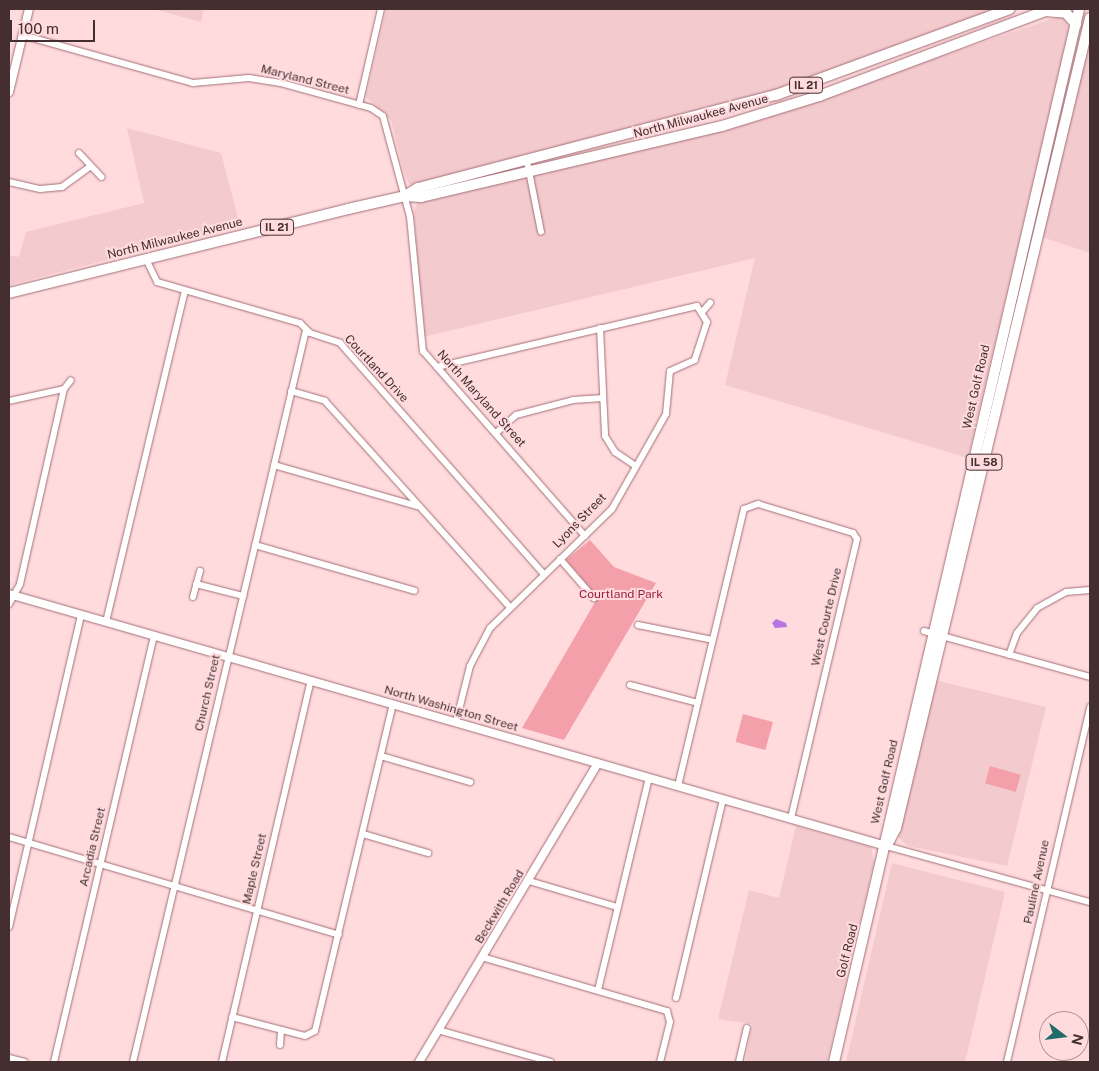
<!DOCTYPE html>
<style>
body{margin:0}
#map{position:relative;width:1099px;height:1071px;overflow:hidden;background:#ffdbde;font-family:"Public Sans",sans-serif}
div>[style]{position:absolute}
.built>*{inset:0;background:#f3cace}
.green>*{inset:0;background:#f4a0ab;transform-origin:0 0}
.water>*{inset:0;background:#b875e2}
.roads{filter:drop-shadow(0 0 1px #a36e75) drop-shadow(0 0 1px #a36e75)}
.minor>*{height:6px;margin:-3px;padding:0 3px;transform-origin:3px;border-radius:3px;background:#fff}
.tertiary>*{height:8px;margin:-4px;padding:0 4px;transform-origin:4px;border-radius:4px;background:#fff}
.primary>*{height:10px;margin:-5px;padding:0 5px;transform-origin:5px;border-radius:5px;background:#fff}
span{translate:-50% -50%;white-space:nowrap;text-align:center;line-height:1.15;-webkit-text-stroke:4px #ffdbde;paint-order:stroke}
.shield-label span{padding:1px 4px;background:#ffdbde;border:1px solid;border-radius:4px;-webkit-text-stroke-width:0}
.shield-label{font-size:11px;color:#442e30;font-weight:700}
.street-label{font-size:12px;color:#442e30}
.park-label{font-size:12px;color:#9a1e40}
.frame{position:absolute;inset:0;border:10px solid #442e30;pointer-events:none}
.north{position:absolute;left:1039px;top:1011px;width:50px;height:50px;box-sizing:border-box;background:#ffdbde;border:1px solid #b49698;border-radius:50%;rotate:105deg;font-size:14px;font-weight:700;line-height:20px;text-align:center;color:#442e30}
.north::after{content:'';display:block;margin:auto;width:18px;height:22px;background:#216c69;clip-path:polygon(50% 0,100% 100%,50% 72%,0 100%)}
.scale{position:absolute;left:10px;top:20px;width:85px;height:22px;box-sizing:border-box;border:2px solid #442e30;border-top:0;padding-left:6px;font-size:15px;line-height:18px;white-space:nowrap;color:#442e30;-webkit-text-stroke:4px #ffdbde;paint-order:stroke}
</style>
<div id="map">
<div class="built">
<i style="clip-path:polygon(154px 9px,204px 9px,201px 22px)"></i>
<i style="clip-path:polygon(386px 9px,998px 9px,761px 95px,415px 186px,409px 184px,404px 173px,391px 120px,366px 97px)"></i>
<i style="clip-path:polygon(1063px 15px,1069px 29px,968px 458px,725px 385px,755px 258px,423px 337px,414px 212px,418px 201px,724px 130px)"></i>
<i style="clip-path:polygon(1090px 38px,1090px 253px,1042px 237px)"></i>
<i style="clip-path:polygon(127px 128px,221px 153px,240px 226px,9px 285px,9px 255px,19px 257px,26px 232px,144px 203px)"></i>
<i style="clip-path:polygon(935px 680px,1046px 707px,1007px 866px,908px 846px,898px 837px)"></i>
<i style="clip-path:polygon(796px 826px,871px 847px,874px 862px,827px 1062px,745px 1062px,752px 1024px,718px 1019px,749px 890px,779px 898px)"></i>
<i style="clip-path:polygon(892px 863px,1005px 892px,965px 1062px,846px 1062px)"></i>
</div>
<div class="green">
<i style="clip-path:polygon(590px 540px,614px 567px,656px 583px,564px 740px,522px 728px,598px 597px,566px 560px)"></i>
<i style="left:743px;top:714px;width:31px;height:29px;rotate:15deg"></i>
<i style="left:990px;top:766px;width:32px;height:18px;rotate:16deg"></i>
</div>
<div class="water">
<i style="clip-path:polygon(776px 619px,786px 623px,787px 627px,775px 628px,772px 623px)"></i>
</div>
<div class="roads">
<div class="minor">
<i style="left:22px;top:35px;width:178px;rotate:15.7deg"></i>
<i style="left:193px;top:83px;width:56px;rotate:-5.1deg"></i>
<i style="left:249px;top:78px;width:32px;rotate:9deg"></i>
<i style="left:281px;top:83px;width:93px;rotate:15.5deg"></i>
<i style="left:371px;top:108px;width:14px;rotate:34deg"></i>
<i style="left:383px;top:116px;width:105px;rotate:75deg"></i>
<i style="left:410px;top:217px;width:135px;rotate:84.5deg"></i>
<i style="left:423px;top:351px;width:246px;rotate:48.8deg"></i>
<i style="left:359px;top:105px;width:98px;rotate:-77.1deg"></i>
<i style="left:79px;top:153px;width:33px;rotate:47deg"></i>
<i style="left:527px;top:161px;width:72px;rotate:78.8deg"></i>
<i style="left:9px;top:182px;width:32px;rotate:13deg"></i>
<i style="left:40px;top:189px;width:22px;rotate:-5deg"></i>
<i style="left:62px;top:187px;width:34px;rotate:-36deg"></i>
<i style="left:146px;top:259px;width:25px;rotate:64deg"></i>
<i style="left:157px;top:282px;width:149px;rotate:16deg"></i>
<i style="left:300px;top:323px;width:14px;rotate:45deg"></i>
<i style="left:310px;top:333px;width:32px;rotate:18deg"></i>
<i style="left:340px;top:343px;width:308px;rotate:48.6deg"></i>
<i style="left:703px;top:311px;width:11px;rotate:-49deg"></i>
<i style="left:600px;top:328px;width:108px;rotate:87.3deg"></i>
<i style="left:605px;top:436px;width:19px;rotate:58deg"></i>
<i style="left:615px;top:452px;width:25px;rotate:34deg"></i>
<i style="left:437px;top:367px;width:267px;rotate:-13.2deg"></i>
<i style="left:697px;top:306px;width:19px;rotate:58deg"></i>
<i style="left:707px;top:322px;width:40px;rotate:108deg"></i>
<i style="left:695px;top:360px;width:27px;rotate:156deg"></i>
<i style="left:670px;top:371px;width:43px;rotate:95.3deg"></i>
<i style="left:666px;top:414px;width:109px;rotate:119.6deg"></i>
<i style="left:612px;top:509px;width:170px;rotate:135.7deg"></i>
<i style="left:490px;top:628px;width:43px;rotate:117.8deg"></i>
<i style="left:470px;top:666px;width:58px;rotate:104deg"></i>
<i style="left:291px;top:391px;width:35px;rotate:16deg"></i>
<i style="left:325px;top:401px;width:274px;rotate:48.1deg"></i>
<i style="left:9px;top:401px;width:56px;rotate:-12.3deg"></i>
<i style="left:496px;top:433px;width:27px;rotate:-42deg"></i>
<i style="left:516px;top:415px;width:59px;rotate:-14.7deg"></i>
<i style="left:573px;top:400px;width:30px;rotate:-4deg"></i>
<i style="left:274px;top:465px;width:149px;rotate:16deg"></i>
<i style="left:255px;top:545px;width:166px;rotate:16deg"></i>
<i style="left:560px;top:559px;width:52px;rotate:48.9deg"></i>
<i style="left:196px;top:584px;width:49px;rotate:14.3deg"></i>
<i style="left:193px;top:597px;width:27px;rotate:-75deg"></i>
<i style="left:9px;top:604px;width:23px;rotate:-61deg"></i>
<i style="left:20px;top:584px;width:200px;rotate:-77.3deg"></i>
<i style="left:64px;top:389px;width:11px;rotate:-52deg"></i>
<i style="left:106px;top:622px;width:340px;rotate:-76.6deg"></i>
<i style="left:638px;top:625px;width:76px;rotate:11.3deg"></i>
<i style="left:924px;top:631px;width:172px;rotate:15.5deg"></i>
<i style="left:1009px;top:655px;width:23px;rotate:-70deg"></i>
<i style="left:1017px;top:633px;width:32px;rotate:-51deg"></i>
<i style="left:1037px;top:608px;width:33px;rotate:-29deg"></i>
<i style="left:1066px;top:592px;width:24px;rotate:-5deg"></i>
<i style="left:630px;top:685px;width:70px;rotate:14.8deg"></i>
<i style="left:381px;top:756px;width:93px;rotate:16.3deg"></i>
<i style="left:678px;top:786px;width:285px;rotate:-76.6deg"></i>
<i style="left:744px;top:509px;width:15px;rotate:-20deg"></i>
<i style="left:758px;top:504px;width:99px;rotate:17deg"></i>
<i style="left:853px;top:533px;width:7px;rotate:56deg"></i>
<i style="left:857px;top:539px;width:288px;rotate:103.3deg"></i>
<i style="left:363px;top:834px;width:68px;rotate:16.3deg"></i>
<i style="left:9px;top:837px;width:344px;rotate:16.5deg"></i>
<i style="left:886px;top:846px;width:212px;rotate:15.4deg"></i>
<i style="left:529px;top:881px;width:92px;rotate:16.5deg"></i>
<i style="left:9px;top:927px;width:320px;rotate:-77deg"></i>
<i style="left:482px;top:957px;width:193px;rotate:16.3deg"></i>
<i style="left:667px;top:1011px;width:11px;rotate:75deg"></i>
<i style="left:670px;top:1022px;width:41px;rotate:104deg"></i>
<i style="left:598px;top:990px;width:218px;rotate:-76.5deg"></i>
<i style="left:676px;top:998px;width:204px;rotate:-76.7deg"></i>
<i style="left:232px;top:1017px;width:75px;rotate:14.6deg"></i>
<i style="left:305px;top:1036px;width:11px;rotate:-27deg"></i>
<i style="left:315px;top:1031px;width:336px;rotate:-76.6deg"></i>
<i style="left:438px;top:1030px;width:117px;rotate:15.8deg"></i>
<i style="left:280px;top:1045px;width:15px;rotate:-86deg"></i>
<i style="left:9px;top:1058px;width:16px;rotate:14deg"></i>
<i style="left:54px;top:1062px;width:438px;rotate:-76.8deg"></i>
<i style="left:133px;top:1062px;width:752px;rotate:-76.7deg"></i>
<i style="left:222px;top:1062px;width:391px;rotate:-76.9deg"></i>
<i style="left:739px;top:1062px;width:35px;rotate:-77deg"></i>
<i style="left:1007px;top:1062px;width:365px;rotate:-76.8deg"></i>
</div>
<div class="tertiary">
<i style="left:9px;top:92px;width:85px;rotate:-76.5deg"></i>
<i style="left:9px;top:594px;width:912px;rotate:16.03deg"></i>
<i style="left:419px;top:1062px;width:348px;rotate:-59.1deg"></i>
</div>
<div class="primary">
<i style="left:1045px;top:11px;width:21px;rotate:5deg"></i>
<i style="left:1066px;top:13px;width:15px;rotate:48deg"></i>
<i style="left:405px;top:196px;width:15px;rotate:-32deg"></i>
<i style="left:418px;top:188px;width:370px;rotate:-14.6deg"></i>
<i style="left:776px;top:95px;width:249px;rotate:-20.2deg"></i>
<i style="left:9px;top:293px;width:349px;rotate:-13.9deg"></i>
<i style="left:348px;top:209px;width:58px;rotate:-12.8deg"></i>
<i style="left:405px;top:196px;width:16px;rotate:4deg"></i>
<i style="left:421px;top:197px;width:309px;rotate:-13.3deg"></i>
<i style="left:722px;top:126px;width:102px;rotate:-17.2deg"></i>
<i style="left:819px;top:96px;width:248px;rotate:-20.6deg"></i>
<i style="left:887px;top:845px;width:19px;rotate:-62deg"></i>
<i style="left:896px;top:828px;width:833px;rotate:-76.53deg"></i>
<i style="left:834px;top:1062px;width:1081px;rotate:-76.9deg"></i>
</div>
</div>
<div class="shield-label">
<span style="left:806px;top:85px">IL 21</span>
<span style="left:277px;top:227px">IL 21</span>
<span style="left:984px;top:462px">IL 58</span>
</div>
<div class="street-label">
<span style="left:305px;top:80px;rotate:14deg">Maryland Street</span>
<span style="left:701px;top:117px;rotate:-15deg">North Milwaukee Avenue</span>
<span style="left:175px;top:239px;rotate:-14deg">North Milwaukee Avenue</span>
<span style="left:376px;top:369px;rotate:47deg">Courtland Drive</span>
<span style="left:977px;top:387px;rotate:-77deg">West Golf Road</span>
<span style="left:481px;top:399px;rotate:48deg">North Maryland Street</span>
<span style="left:580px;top:521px;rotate:-46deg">Lyons Street</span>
<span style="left:827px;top:617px;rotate:-77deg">West Courte Drive</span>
<span style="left:208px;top:693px;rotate:-77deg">Church Street</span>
<span style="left:451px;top:709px;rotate:16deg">North Washington Street</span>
<span style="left:885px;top:782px;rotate:-77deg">West Golf Road</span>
<span style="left:93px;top:847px;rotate:-77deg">Arcadia Street</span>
<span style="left:255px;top:869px;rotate:-77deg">Maple Street</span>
<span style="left:1037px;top:882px;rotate:-78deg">Pauline Avenue</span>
<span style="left:500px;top:907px;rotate:-59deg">Beckwith Road</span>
<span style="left:848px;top:951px;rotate:-76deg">Golf Road</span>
</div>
<div class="park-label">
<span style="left:621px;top:595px">Courtland Park</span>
</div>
<div class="frame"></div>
<div class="north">N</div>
<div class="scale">100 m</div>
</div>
